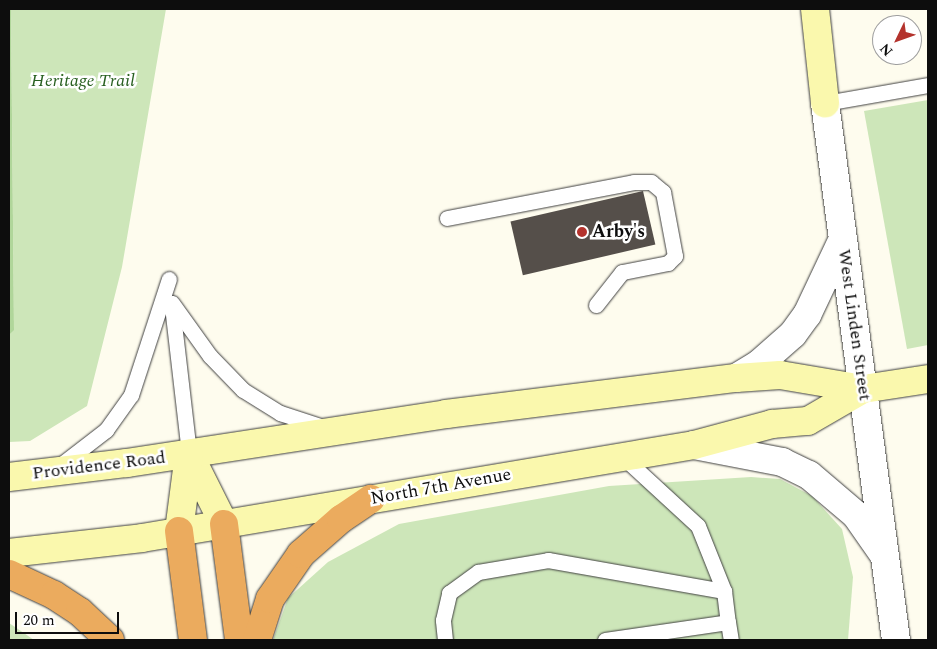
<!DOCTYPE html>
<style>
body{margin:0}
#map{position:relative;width:937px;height:649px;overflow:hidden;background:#fefcee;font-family:Spectral,serif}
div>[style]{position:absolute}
.green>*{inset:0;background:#cde6b9}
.forest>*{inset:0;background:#b0d69a}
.building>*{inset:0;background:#554f4a;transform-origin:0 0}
.roads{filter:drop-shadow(0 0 1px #404040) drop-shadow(0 0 1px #404040)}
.service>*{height:15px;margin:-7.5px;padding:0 7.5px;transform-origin:7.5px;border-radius:7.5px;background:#fff}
.tertiary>*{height:28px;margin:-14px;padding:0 14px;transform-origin:14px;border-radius:14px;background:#fff}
.secondary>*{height:28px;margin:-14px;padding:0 14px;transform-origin:14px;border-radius:14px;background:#faf8ad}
.motorway>*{height:28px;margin:-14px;padding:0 14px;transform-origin:14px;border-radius:14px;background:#ebab5e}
.dots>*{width:14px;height:14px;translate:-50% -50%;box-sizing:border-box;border:2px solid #fff;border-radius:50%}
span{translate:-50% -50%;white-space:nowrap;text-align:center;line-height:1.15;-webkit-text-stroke:5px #fff;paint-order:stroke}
.park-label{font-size:18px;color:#296021;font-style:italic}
.poi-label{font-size:18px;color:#0d0d0d;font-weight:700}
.left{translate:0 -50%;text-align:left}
.street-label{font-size:18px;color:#0d0d0d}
.frame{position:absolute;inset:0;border:10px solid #0d0d0d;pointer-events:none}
.north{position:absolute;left:872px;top:15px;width:50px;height:50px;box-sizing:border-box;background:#fff;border:1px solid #9e9e9e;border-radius:50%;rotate:228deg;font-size:14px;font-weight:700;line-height:20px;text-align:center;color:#0d0d0d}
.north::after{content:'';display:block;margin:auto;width:18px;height:22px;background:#b4332d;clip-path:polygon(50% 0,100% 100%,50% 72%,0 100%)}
.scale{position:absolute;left:15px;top:612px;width:104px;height:22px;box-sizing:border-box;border:2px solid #0d0d0d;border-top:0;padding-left:6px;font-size:15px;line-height:18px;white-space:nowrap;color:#0d0d0d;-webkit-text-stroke:4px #fff;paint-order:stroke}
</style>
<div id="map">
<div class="green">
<i style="clip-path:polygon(11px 9px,166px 9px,122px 267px,87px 406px,30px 441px,9px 442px,9px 335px,14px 329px)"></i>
<i style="clip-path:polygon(928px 100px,928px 345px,907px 349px,864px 111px)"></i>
<i style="clip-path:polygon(751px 477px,780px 479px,812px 496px,842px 529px,853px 577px,848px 640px,273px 640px,288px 598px,328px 562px,399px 524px,609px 486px)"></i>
<i style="clip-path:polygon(9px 623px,15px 627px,34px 640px,9px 640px)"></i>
</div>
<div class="forest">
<i style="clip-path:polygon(9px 9px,11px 9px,14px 330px,9px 335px)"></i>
</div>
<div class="building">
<i style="left:643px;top:191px;width:55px;height:136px;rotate:77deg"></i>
</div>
<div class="roads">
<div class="service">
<i style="left:825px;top:103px;width:105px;rotate:-9.9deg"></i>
<i style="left:447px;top:218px;width:190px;rotate:-10.9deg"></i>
<i style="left:634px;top:182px;width:17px"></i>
<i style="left:651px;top:182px;width:16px;rotate:40deg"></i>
<i style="left:663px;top:192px;width:65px;rotate:79.4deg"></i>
<i style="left:675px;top:256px;width:10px;rotate:135deg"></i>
<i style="left:668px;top:263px;width:47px;rotate:168.9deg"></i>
<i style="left:622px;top:272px;width:42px;rotate:128.2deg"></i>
<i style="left:172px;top:303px;width:65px;rotate:54.4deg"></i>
<i style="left:210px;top:356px;width:47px;rotate:45.9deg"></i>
<i style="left:243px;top:390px;width:44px;rotate:31.9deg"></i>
<i style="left:280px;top:413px;width:45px;rotate:18deg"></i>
<i style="left:172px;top:306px;width:149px;rotate:83.4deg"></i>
<i style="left:622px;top:456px;width:103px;rotate:42.6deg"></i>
<i style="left:698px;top:526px;width:70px;rotate:68.2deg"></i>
<i style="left:724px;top:591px;width:31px;rotate:83deg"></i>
<i style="left:58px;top:467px;width:61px;rotate:-37.6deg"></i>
<i style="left:106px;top:430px;width:43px;rotate:-54.5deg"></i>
<i style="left:131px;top:395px;width:122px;rotate:-71.9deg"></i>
<i style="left:445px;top:640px;width:20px;rotate:-96deg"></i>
<i style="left:443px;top:620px;width:28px;rotate:-77deg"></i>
<i style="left:449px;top:593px;width:36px;rotate:-36deg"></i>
<i style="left:478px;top:572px;width:71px;rotate:-9.7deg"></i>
<i style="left:548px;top:560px;width:179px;rotate:10deg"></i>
<i style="left:605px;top:640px;width:124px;rotate:-8.3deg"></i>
<i style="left:728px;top:622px;width:18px;rotate:81deg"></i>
</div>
<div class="tertiary">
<i style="left:825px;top:103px;width:542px;rotate:82.47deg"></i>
<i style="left:736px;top:378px;width:27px;rotate:-31deg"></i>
<i style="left:759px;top:364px;width:45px;rotate:-41.4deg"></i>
<i style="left:793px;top:334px;width:24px;rotate:-54deg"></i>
<i style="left:807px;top:315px;width:84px;rotate:-64.7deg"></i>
<i style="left:694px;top:445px;width:90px;rotate:10.9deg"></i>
<i style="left:782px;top:462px;width:30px;rotate:26deg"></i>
<i style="left:809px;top:475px;width:62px;rotate:40.4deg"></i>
<i style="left:856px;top:515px;width:49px;rotate:55deg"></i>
</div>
<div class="secondary">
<i style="left:815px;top:9px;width:95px;rotate:83.9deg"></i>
<i style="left:189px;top:454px;width:78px;rotate:63.4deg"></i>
<i style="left:9px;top:477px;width:119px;rotate:-6.8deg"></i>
<i style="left:127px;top:463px;width:323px;rotate:-8.7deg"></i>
<i style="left:446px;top:414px;width:292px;rotate:-7.1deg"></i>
<i style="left:736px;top:378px;width:44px;rotate:-3.9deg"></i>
<i style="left:780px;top:375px;width:84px;rotate:9.6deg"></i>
<i style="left:863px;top:389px;width:66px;rotate:-8.7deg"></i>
<i style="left:179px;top:531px;width:78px;rotate:-82.6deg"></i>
<i style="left:9px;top:553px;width:134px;rotate:-6.4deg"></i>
<i style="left:142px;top:538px;width:560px;rotate:-9.56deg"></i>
<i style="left:694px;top:445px;width:81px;rotate:-15.1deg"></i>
<i style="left:772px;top:424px;width:36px;rotate:-5deg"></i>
<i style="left:808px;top:421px;width:64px;rotate:-30.2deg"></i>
</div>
<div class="motorway">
<i style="left:224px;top:524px;width:117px;rotate:82.6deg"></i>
<i style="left:179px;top:531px;width:110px;rotate:82.7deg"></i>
<i style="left:9px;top:574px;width:50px;rotate:25deg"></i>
<i style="left:54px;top:595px;width:31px;rotate:33deg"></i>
<i style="left:80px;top:612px;width:41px;rotate:43deg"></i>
<i style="left:257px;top:640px;width:43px;rotate:-72.4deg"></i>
<i style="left:270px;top:599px;width:55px;rotate:-55.4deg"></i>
<i style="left:301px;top:554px;width:53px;rotate:-41.2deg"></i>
<i style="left:341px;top:519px;width:36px;rotate:-34deg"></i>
</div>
</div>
<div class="dots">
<i style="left:582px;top:232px;background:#b4332d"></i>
</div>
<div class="park-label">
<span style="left:83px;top:81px">Heritage Trail</span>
</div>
<div class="poi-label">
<span class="left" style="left:592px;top:232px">Arby's</span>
</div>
<div class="street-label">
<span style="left:854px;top:325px;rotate:82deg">West Linden Street</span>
<span style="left:99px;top:466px;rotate:-7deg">Providence Road</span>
<span style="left:441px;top:487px;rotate:-10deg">North 7th Avenue</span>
</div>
<div class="frame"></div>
<div class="north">N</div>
<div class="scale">20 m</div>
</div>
